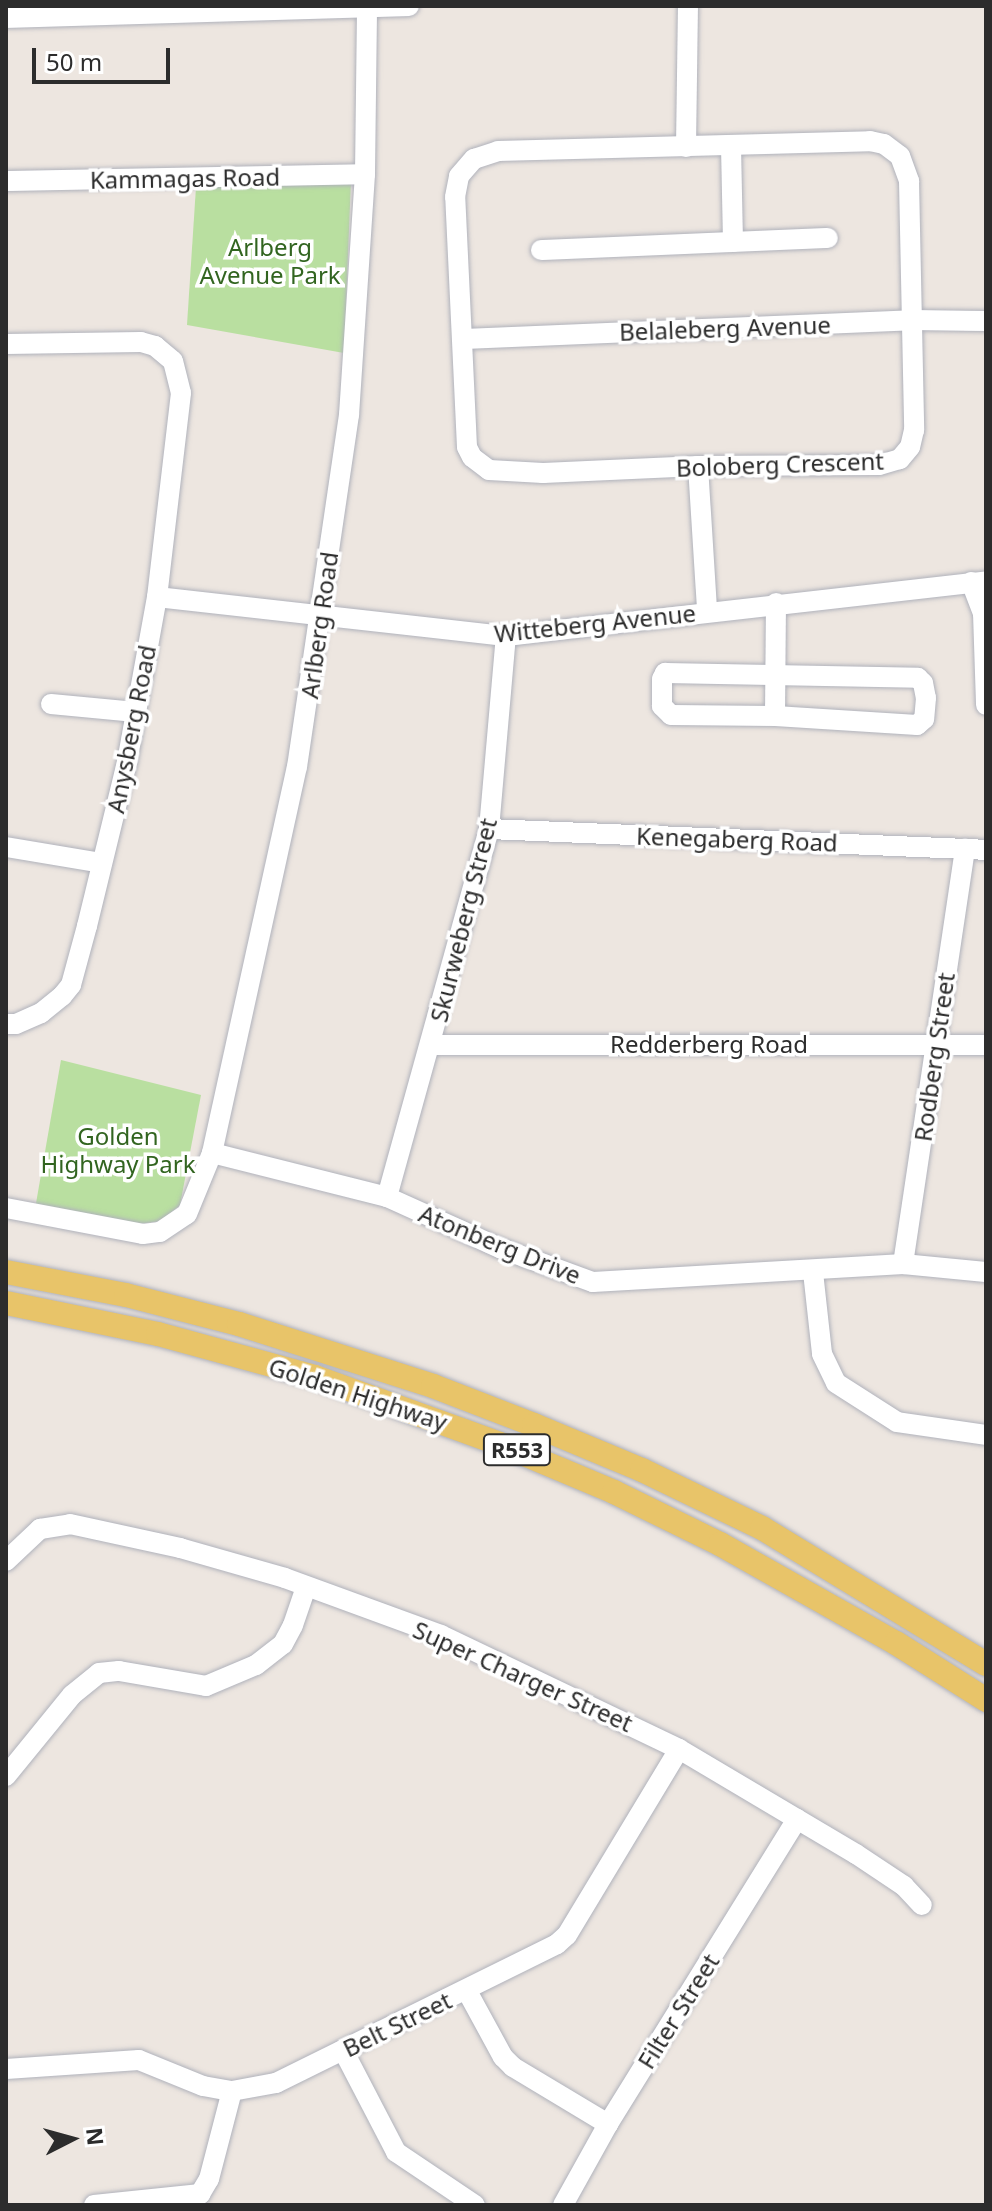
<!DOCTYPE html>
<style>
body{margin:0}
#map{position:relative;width:992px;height:2211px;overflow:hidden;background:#ede6e0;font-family:"Noto Sans",sans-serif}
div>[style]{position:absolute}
.green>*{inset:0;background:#b9dfa0}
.roads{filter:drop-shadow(0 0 2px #b0b2bb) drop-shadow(0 0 2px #b0b2bb)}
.minor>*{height:20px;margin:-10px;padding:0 10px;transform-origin:10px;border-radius:10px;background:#fff}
.major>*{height:24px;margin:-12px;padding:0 12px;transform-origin:12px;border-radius:12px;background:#e8c469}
span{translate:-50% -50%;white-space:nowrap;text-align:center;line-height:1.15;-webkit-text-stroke:7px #fff;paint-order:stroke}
.shield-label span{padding:2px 6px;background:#fff;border:2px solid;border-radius:6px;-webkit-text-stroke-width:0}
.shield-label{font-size:22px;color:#2c2c2c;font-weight:700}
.street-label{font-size:24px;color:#2c2c2c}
.park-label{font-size:24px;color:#326520}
.frame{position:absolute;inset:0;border:8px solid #2c2c2c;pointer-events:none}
.north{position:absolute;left:32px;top:2099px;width:80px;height:80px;-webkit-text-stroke:6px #fff;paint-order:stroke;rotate:84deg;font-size:22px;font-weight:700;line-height:32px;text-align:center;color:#2c2c2c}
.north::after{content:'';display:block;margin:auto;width:28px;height:36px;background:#2c2c2c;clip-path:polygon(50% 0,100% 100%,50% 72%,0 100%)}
.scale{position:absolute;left:32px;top:48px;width:138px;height:36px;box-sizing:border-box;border:4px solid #2c2c2c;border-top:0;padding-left:10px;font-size:24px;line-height:28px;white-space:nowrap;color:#2c2c2c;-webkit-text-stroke:6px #fff;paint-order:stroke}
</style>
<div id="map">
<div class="green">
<i style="clip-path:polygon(351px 181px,344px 353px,187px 325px,196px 187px)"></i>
<i style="clip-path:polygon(61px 1060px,201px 1095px,180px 1205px,161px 1221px,132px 1225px,35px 1209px)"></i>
</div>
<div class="roads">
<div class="minor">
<i style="left:6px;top:18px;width:403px;rotate:-1.7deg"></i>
<i style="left:870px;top:141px;width:14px;rotate:12deg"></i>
<i style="left:884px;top:144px;width:20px;rotate:37deg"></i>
<i style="left:900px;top:156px;width:27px;rotate:70deg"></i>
<i style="left:909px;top:181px;width:249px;rotate:88.8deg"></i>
<i style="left:914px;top:430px;width:17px;rotate:103deg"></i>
<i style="left:910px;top:447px;width:16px;rotate:130deg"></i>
<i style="left:900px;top:459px;width:22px;rotate:164deg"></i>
<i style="left:879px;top:465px;width:181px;rotate:179.7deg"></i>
<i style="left:698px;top:466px;width:155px;rotate:177.4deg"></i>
<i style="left:543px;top:473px;width:54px;rotate:-176.8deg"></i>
<i style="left:489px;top:470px;width:21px;rotate:-143deg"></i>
<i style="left:472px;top:457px;width:11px;rotate:-117deg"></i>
<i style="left:467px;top:447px;width:250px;rotate:-92.7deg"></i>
<i style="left:455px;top:197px;width:21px;rotate:-79deg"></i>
<i style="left:459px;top:176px;width:23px;rotate:-49deg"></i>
<i style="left:474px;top:159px;width:25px;rotate:-18deg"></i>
<i style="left:498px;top:151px;width:372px;rotate:-1.5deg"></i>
<i style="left:731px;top:146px;width:96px;rotate:88.8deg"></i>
<i style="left:686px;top:147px;width:141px;rotate:-89.2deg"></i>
<i style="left:6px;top:181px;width:359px;rotate:-1.1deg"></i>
<i style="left:541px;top:250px;width:287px;rotate:-2.4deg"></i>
<i style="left:464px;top:339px;width:448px;rotate:-2.4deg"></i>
<i style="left:912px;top:320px;width:74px;rotate:0.8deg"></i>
<i style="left:6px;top:344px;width:135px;rotate:-0.8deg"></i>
<i style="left:141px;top:342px;width:15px;rotate:16deg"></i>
<i style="left:155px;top:346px;width:23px;rotate:40deg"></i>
<i style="left:173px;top:361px;width:33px;rotate:76deg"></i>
<i style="left:181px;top:393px;width:205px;rotate:96.7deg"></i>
<i style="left:157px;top:597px;width:168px;rotate:100.3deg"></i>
<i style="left:127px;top:762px;width:169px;rotate:103.7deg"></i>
<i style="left:87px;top:926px;width:61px;rotate:105.2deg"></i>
<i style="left:71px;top:985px;width:14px;rotate:129deg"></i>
<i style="left:62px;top:996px;width:27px;rotate:141deg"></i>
<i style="left:41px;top:1013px;width:27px;rotate:156deg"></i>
<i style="left:16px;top:1024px;width:10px;rotate:180deg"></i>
<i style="left:698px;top:466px;width:145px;rotate:86.4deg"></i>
<i style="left:971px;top:582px;width:33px;rotate:69deg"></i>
<i style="left:983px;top:613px;width:92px;rotate:88.1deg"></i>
<i style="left:157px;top:597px;width:351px;rotate:6.4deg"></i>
<i style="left:506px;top:636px;width:483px;rotate:-6.5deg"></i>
<i style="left:665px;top:673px;width:253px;rotate:1.1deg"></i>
<i style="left:918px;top:678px;width:7px;rotate:45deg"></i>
<i style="left:923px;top:683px;width:15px;rotate:79deg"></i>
<i style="left:926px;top:698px;width:21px;rotate:95deg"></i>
<i style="left:924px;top:719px;width:9px;rotate:139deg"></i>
<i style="left:917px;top:725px;width:142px;rotate:-176.4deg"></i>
<i style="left:775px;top:716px;width:104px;rotate:-179.4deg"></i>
<i style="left:671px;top:715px;width:13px;rotate:-135deg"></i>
<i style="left:662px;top:706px;width:27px;rotate:-90deg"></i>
<i style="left:662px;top:679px;width:7px;rotate:-63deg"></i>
<i style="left:51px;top:704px;width:85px;rotate:5.4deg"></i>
<i style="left:775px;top:716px;width:113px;rotate:-89.5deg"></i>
<i style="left:489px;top:829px;width:497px;rotate:2.4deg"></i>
<i style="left:6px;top:847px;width:97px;rotate:9.5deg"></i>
<i style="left:431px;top:1045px;width:555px"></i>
<i style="left:212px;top:1153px;width:180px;rotate:14.1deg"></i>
<i style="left:387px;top:1197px;width:124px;rotate:24.3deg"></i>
<i style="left:500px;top:1248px;width:99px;rotate:20.1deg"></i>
<i style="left:593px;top:1282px;width:311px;rotate:-3.3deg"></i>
<i style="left:903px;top:1264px;width:83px;rotate:5.5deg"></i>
<i style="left:387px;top:1197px;width:382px;rotate:-74.5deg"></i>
<i style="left:489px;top:829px;width:194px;rotate:-85deg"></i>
<i style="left:6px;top:1208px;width:139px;rotate:10.7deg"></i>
<i style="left:143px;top:1234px;width:17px;rotate:-7deg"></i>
<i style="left:160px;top:1232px;width:32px;rotate:-34deg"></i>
<i style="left:187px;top:1214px;width:66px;rotate:-67.7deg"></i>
<i style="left:212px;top:1153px;width:395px;rotate:-77.6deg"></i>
<i style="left:297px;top:767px;width:356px;rotate:-81.6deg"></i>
<i style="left:349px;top:415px;width:242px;rotate:-86.2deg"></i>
<i style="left:365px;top:174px;width:168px;rotate:-89.3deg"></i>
<i style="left:903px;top:1264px;width:420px;rotate:-81.5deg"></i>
<i style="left:813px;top:1272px;width:82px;rotate:83.7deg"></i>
<i style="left:822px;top:1354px;width:32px;rotate:64deg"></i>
<i style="left:836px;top:1383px;width:72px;rotate:32.6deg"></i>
<i style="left:897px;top:1422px;width:90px;rotate:8.3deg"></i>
<i style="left:6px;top:1561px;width:47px;rotate:-43.3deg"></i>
<i style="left:40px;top:1529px;width:30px;rotate:-9deg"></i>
<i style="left:70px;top:1524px;width:113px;rotate:12.3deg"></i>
<i style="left:180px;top:1548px;width:109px;rotate:15.9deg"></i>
<i style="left:285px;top:1578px;width:166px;rotate:20.1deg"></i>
<i style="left:441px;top:1635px;width:264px;rotate:25.6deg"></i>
<i style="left:679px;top:1749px;width:206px;rotate:30.7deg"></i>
<i style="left:856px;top:1854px;width:58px;rotate:33.7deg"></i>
<i style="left:904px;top:1886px;width:26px;rotate:47deg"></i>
<i style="left:6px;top:1776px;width:104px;rotate:-50.8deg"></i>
<i style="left:72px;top:1695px;width:35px;rotate:-39deg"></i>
<i style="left:99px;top:1673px;width:20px;rotate:-6deg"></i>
<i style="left:119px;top:1671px;width:88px;rotate:9.8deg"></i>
<i style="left:206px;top:1686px;width:54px;rotate:-22.8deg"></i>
<i style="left:256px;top:1665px;width:34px;rotate:-38deg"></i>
<i style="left:283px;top:1644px;width:21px;rotate:-62deg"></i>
<i style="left:293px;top:1625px;width:40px;rotate:-71.1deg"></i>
<i style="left:467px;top:1991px;width:75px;rotate:61.4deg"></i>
<i style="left:503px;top:2057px;width:14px;rotate:45deg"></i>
<i style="left:513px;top:2067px;width:111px;rotate:31deg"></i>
<i style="left:343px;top:2050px;width:115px;rotate:62.5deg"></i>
<i style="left:396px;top:2152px;width:95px;rotate:33.9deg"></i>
<i style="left:6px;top:2069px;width:133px;rotate:-3.9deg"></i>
<i style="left:139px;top:2060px;width:69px;rotate:22.1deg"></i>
<i style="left:203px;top:2086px;width:29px;rotate:10deg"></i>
<i style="left:232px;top:2091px;width:45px;rotate:-10.3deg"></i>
<i style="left:276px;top:2083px;width:313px;rotate:-26.3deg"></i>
<i style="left:557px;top:1944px;width:13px;rotate:-42deg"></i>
<i style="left:567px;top:1935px;width:217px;rotate:-58.9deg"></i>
<i style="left:94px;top:2205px;width:107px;rotate:-5.9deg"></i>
<i style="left:200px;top:2194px;width:17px;rotate:-59deg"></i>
<i style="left:209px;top:2179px;width:91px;rotate:-75.4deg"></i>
<i style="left:563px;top:2205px;width:93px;rotate:-60.9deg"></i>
<i style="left:608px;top:2124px;width:359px;rotate:-58.2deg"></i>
</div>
<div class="major">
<i style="left:6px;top:1272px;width:122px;rotate:10.9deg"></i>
<i style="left:126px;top:1295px;width:117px;rotate:14.4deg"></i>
<i style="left:239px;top:1324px;width:204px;rotate:17.7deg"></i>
<i style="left:433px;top:1386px;width:108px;rotate:21.1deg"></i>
<i style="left:534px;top:1425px;width:117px;rotate:22.6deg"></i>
<i style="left:642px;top:1470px;width:133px;rotate:25.8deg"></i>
<i style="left:762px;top:1528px;width:262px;rotate:31.3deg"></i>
<i style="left:6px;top:1303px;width:155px;rotate:11.5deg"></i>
<i style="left:158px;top:1334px;width:163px;rotate:15.3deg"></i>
<i style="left:315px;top:1377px;width:197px;rotate:19.9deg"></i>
<i style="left:500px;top:1444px;width:124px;rotate:22.8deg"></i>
<i style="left:614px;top:1492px;width:118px;rotate:26.1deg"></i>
<i style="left:720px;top:1544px;width:202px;rotate:29.4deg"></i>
<i style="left:896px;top:1643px;width:107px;rotate:32.3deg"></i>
</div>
</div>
<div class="shield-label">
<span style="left:517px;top:1450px">R553</span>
</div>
<div class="street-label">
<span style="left:185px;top:178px;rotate:-1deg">Kammagas Road</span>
<span style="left:725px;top:328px;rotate:-2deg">Belaleberg Avenue</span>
<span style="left:780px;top:464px;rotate:-2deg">Boloberg Crescent</span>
<span style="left:595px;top:623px;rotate:-6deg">Witteberg Avenue</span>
<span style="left:319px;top:625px;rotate:-82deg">Arlberg Road</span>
<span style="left:131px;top:729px;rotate:-79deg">Anysberg Road</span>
<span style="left:737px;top:839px;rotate:2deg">Kenegaberg Road</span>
<span style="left:463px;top:920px;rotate:-76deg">Skurweberg Street</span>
<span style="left:709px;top:1044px">Redderberg Road</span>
<span style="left:934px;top:1057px;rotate:-82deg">Rodberg Street</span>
<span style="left:500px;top:1244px;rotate:22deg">Atonberg Drive</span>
<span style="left:358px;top:1394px;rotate:18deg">Golden Highway</span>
<span style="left:523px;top:1676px;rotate:24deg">Super Charger Street</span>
<span style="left:678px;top:2011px;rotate:-58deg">Filter Street</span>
<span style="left:397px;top:2024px;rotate:-26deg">Belt Street</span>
</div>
<div class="park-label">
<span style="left:270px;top:261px">Arlberg<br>Avenue Park</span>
<span style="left:118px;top:1150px">Golden<br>Highway Park</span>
</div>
<div class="frame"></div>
<div class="north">N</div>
<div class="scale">50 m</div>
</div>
